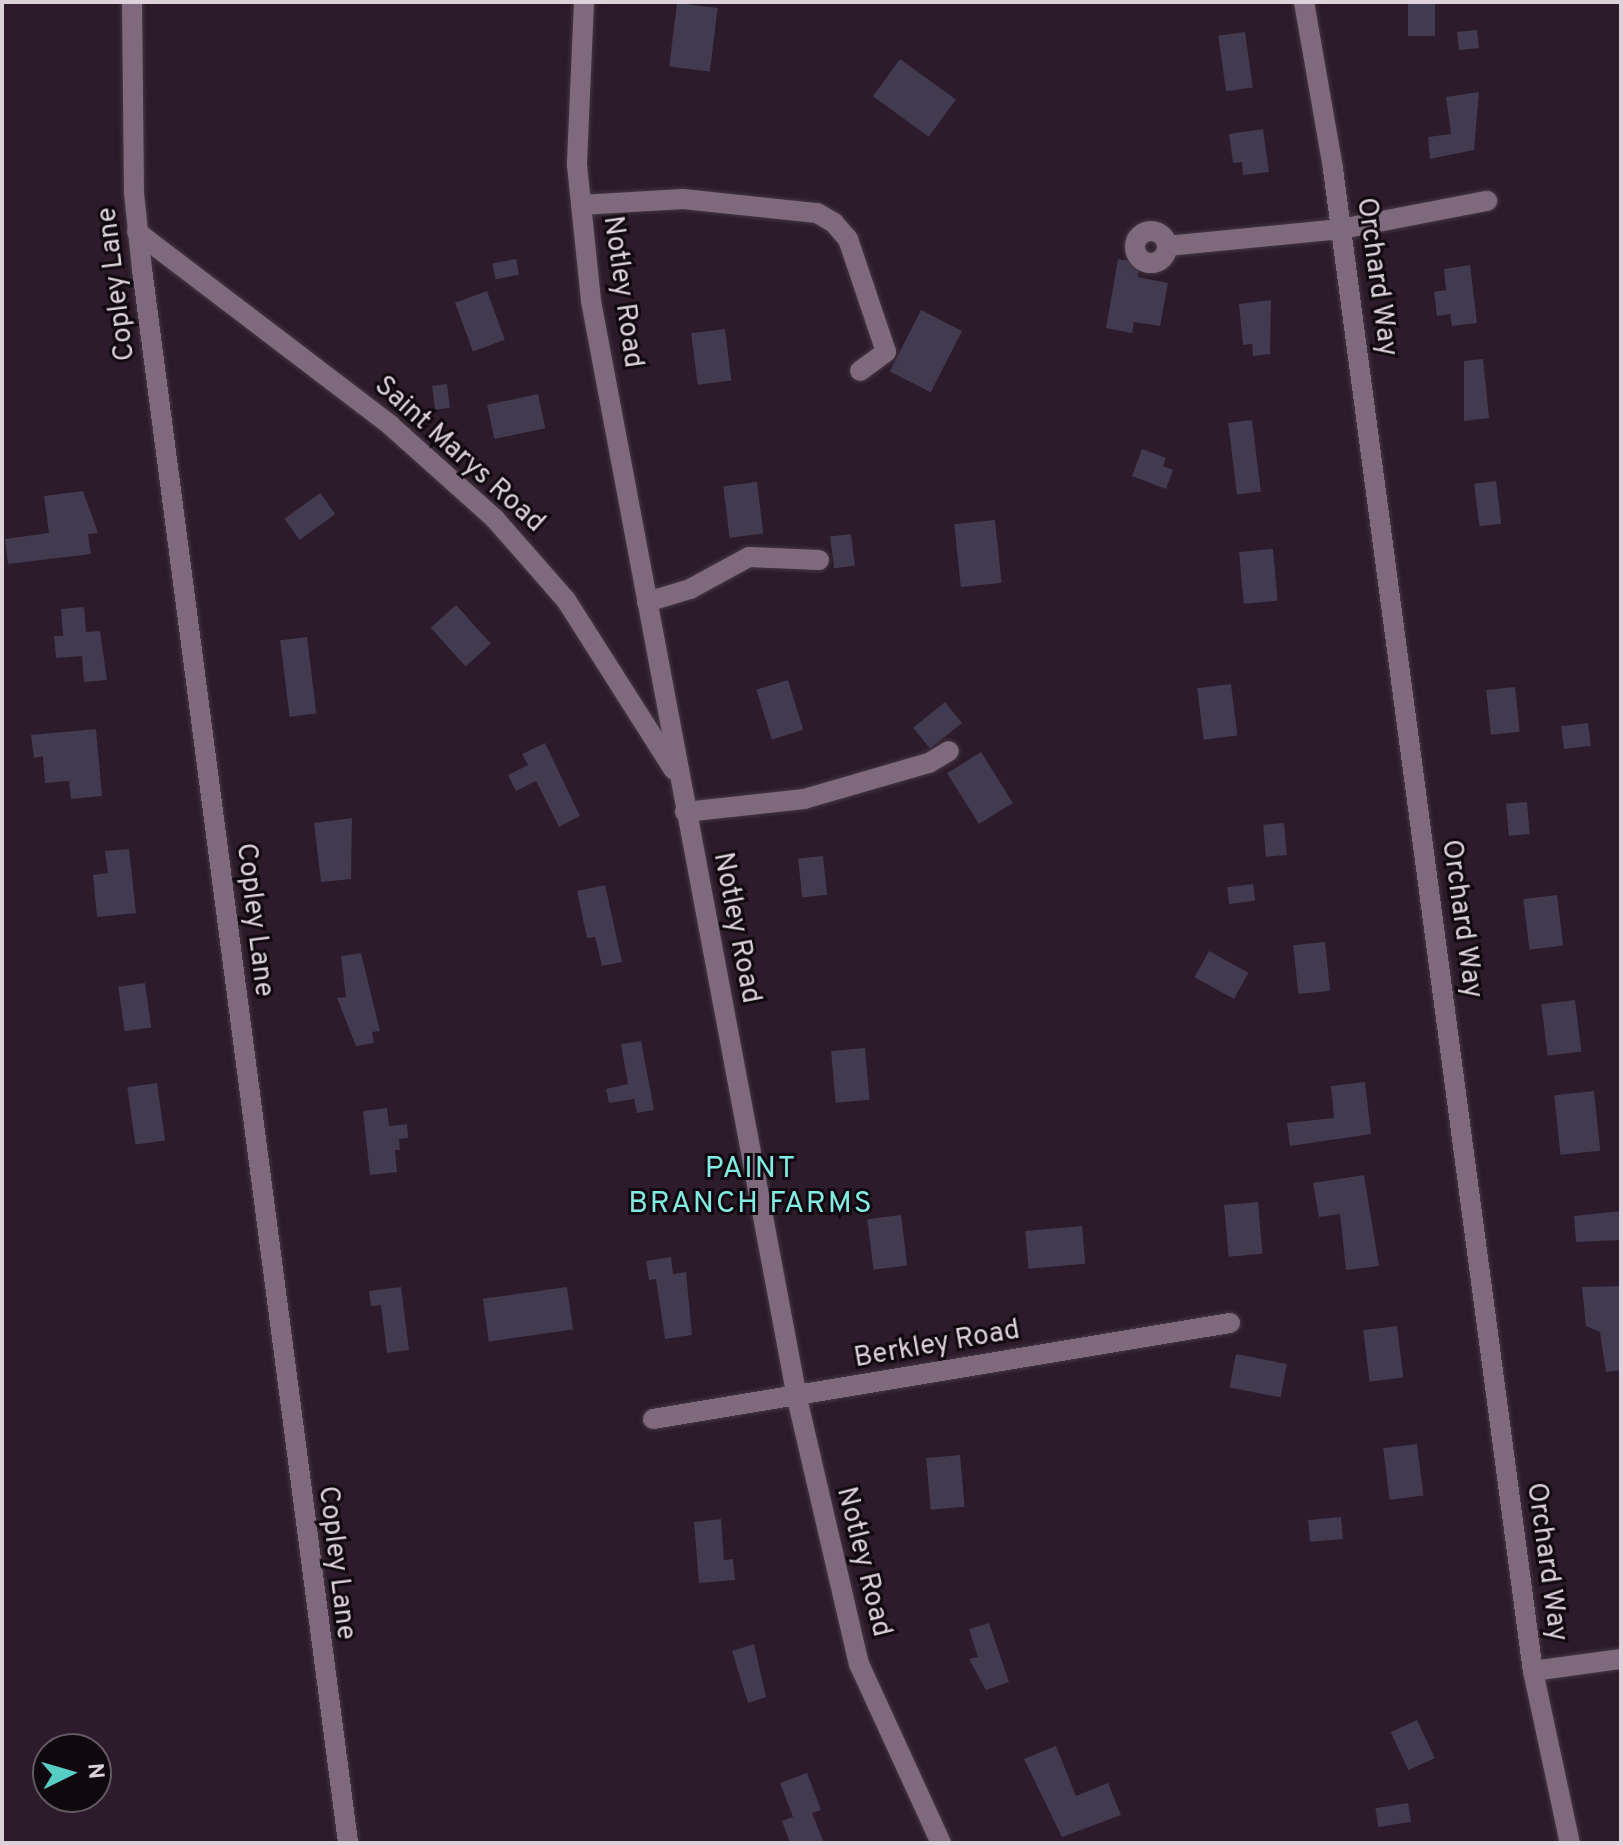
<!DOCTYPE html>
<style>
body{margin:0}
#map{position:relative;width:1623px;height:1845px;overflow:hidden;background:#2c1b2a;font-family:Overpass,sans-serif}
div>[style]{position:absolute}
.building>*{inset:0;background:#423a4f;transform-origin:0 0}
.roads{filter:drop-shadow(0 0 2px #443743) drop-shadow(0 0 2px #443743)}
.minor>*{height:20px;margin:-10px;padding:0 10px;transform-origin:10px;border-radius:10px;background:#7e6a7c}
.minor>.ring{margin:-10px;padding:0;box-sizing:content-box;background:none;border:20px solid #7e6a7c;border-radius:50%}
span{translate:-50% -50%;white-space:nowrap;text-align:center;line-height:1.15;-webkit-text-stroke:6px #10080f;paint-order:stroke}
.street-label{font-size:28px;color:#ddd1db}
.neighbourhood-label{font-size:30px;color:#82ece2;letter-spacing:2px}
.frame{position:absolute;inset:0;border:4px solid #ddd1db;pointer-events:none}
.north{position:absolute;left:32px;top:1733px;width:80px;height:80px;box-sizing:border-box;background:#10080f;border:2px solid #625861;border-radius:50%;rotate:85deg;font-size:22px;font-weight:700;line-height:32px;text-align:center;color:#ddd1db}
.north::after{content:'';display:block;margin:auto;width:28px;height:36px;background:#56cec3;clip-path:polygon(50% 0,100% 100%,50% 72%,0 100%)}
</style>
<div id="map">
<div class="building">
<i style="left:1408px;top:2px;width:27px;height:34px"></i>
<i style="left:677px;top:3px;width:41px;height:64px;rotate:7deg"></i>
<i style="left:1477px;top:30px;width:18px;height:20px;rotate:84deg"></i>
<i style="left:1245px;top:32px;width:56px;height:27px;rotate:82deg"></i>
<i style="left:900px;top:59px;width:69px;height:46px;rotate:36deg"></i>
<i style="clip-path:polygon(1479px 92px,1474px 150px,1430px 159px,1428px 137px,1451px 134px,1446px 97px)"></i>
<i style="clip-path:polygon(1263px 129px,1269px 172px,1243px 175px,1242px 162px,1233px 163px,1229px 134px)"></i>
<i style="left:516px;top:259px;width:16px;height:24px;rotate:79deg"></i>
<i style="clip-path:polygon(1118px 259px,1140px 263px,1138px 277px,1168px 283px,1160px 326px,1134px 322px,1132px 333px,1106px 328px)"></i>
<i style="clip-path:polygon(1470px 265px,1477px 323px,1452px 326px,1450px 314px,1437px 316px,1434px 292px,1446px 290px,1444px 269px)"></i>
<i style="left:487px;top:291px;width:52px;height:34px;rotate:70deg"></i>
<i style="clip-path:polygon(1271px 300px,1270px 354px,1253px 356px,1252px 344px,1243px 345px,1239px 304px)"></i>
<i style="left:921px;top:310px;width:46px;height:69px;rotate:27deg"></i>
<i style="left:725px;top:329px;width:52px;height:34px;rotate:83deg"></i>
<i style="clip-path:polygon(1483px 359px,1489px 418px,1464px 421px,1464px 361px)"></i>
<i style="left:447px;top:384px;width:24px;height:15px;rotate:83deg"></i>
<i style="left:538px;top:394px;width:35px;height:52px;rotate:78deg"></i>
<i style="left:1252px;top:420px;width:72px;height:24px;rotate:83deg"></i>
<i style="clip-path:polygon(1142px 449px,1166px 458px,1163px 466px,1173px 470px,1166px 489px,1132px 476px)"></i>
<i style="left:1496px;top:481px;width:43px;height:22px;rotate:83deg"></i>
<i style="left:757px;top:482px;width:52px;height:34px;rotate:83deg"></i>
<i style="clip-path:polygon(83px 491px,98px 533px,88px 534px,91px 554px,8px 564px,5px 539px,49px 533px,44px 496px)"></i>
<i style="left:320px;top:493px;width:26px;height:44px;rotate:54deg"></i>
<i style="left:995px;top:520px;width:63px;height:41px;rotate:84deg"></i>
<i style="left:851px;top:534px;width:32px;height:21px;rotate:83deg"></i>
<i style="left:1273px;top:549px;width:52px;height:34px;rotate:85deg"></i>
<i style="left:456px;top:605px;width:52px;height:34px;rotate:48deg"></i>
<i style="clip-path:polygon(84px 607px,86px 632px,100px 631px,107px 680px,84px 682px,82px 656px,56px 658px,54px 636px,63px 636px,61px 609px)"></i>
<i style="left:307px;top:637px;width:77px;height:27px;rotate:83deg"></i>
<i style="left:788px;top:680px;width:52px;height:33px;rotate:73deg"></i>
<i style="left:1231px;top:684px;width:52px;height:34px;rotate:83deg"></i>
<i style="left:1515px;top:687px;width:45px;height:29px;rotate:84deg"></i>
<i style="left:945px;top:702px;width:27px;height:41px;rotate:51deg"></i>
<i style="left:1588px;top:723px;width:23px;height:27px;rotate:83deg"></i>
<i style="clip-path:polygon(96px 729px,102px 796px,71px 799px,69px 781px,45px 783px,43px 756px,34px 758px,31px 735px)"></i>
<i style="clip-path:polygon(545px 743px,580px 816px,559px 827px,536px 781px,516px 791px,508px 775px,528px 765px,522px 754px)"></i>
<i style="left:981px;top:752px;width:60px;height:40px;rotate:58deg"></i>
<i style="left:1527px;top:802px;width:32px;height:21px;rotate:85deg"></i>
<i style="clip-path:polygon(352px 818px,351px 879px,321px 882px,314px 823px)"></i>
<i style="left:1284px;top:823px;width:32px;height:21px;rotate:85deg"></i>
<i style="clip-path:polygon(129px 849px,136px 913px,97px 917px,93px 875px,108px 873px,105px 851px)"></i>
<i style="left:823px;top:856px;width:39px;height:25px;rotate:84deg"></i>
<i style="left:1253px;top:884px;width:17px;height:26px;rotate:83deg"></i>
<i style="clip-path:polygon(605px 885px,622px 962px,602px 966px,595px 937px,587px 938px,577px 891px)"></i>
<i style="left:1557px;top:895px;width:51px;height:34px;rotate:83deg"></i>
<i style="left:1325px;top:942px;width:49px;height:32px;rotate:84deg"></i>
<i style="left:1209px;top:951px;width:45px;height:30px;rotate:29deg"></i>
<i style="clip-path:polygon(361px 953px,380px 1031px,372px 1032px,374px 1043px,356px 1046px,337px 998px,346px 997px,341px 956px)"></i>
<i style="left:145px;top:983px;width:45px;height:27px;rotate:82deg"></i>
<i style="left:1575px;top:1000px;width:52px;height:34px;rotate:83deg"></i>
<i style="clip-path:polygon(641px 1041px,654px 1110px,637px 1113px,634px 1099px,609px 1103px,606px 1089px,628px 1084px,621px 1044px)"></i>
<i style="left:865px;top:1048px;width:52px;height:34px;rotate:85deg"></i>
<i style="clip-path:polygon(1365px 1082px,1371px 1134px,1290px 1146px,1287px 1123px,1334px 1118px,1331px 1086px)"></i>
<i style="left:157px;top:1083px;width:58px;height:30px;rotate:82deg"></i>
<i style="left:1594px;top:1091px;width:60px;height:40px;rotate:84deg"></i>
<i style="clip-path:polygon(387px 1108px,389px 1126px,407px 1124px,408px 1138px,399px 1139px,400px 1150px,395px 1150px,397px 1172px,370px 1175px,363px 1111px)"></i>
<i style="clip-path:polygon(1364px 1175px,1379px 1266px,1346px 1270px,1340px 1214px,1319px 1217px,1313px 1183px)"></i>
<i style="left:1258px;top:1202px;width:52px;height:34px;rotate:85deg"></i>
<i style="clip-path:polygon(1621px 1211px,1621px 1240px,1576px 1242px,1574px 1216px)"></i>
<i style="left:901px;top:1215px;width:51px;height:34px;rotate:83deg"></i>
<i style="left:1082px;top:1226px;width:38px;height:57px;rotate:85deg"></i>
<i style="clip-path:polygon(671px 1257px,673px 1274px,686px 1272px,692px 1335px,665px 1339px,656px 1279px,649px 1280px,646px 1261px)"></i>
<i style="clip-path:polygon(1621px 1286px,1621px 1370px,1606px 1372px,1600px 1332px,1586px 1326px,1582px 1287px)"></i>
<i style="clip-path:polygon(401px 1287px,409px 1350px,387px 1353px,381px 1305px,371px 1306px,369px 1291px)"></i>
<i style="left:567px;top:1287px;width:43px;height:85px;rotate:82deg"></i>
<i style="left:1397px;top:1326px;width:52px;height:34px;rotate:83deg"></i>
<i style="left:1236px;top:1354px;width:52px;height:34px;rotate:11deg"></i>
<i style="left:1417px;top:1444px;width:52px;height:34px;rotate:83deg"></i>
<i style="left:960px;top:1455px;width:52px;height:34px;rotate:85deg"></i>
<i style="left:1341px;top:1517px;width:22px;height:33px;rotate:85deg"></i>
<i style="clip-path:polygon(721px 1519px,724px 1560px,733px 1559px,735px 1580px,699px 1583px,694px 1522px)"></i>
<i style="clip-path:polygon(989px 1623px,1009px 1682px,986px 1690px,969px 1659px,978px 1657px,969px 1629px)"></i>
<i style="clip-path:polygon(754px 1644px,766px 1697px,748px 1703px,732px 1651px)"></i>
<i style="left:1417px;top:1720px;width:42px;height:29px;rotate:65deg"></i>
<i style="clip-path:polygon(1056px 1746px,1076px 1796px,1108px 1783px,1121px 1815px,1062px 1837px,1024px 1759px)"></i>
<i style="clip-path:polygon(807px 1773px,821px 1810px,812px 1813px,824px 1843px,790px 1843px,782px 1821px,793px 1817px,780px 1783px)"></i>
<i style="left:1408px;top:1803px;width:19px;height:33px;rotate:81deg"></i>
</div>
<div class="roads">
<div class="minor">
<i style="left:132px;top:2px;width:191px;rotate:89.4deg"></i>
<i style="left:134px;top:193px;width:76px;rotate:84deg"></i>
<i style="left:142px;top:269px;width:1587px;rotate:82.54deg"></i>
<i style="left:584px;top:2px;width:163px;rotate:92.5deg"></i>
<i style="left:577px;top:165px;width:137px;rotate:84.1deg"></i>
<i style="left:591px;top:301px;width:1116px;rotate:79.36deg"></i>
<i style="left:797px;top:1398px;width:273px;rotate:76.9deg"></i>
<i style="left:859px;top:1664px;width:197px;rotate:65.4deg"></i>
<i style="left:1304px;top:2px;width:169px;rotate:80.1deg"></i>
<i style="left:1333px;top:169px;width:1515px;rotate:82.42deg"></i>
<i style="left:1533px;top:1671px;width:176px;rotate:77.9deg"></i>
<i style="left:581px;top:205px;width:102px;rotate:-3.4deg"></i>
<i style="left:683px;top:199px;width:135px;rotate:6deg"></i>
<i style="left:817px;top:213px;width:20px;rotate:30deg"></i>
<i style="left:834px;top:223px;width:21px;rotate:49deg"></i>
<i style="left:848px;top:239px;width:119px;rotate:71.4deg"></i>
<i style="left:886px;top:352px;width:32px;rotate:144deg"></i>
<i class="ring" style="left:1135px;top:231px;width:12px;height:12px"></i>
<i style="left:137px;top:232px;width:318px;rotate:37.3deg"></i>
<i style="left:390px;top:425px;width:141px;rotate:41.8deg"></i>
<i style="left:495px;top:519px;width:108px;rotate:48.8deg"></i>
<i style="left:566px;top:600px;width:201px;rotate:57.6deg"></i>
<i style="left:1167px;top:246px;width:175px;rotate:-5.6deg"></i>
<i style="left:1341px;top:229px;width:149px;rotate:-10.9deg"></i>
<i style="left:647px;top:602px;width:45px;rotate:-16.8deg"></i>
<i style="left:690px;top:589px;width:67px;rotate:-28.5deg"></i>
<i style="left:749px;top:557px;width:70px;rotate:2.5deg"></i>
<i style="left:685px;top:812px;width:120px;rotate:-6.2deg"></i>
<i style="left:804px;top:799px;width:130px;rotate:-16.1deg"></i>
<i style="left:929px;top:763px;width:23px;rotate:-31deg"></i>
<i style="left:653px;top:1419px;width:585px;rotate:-9.45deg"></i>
<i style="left:1533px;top:1671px;width:89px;rotate:-7.8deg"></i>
</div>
</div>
<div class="street-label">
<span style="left:1376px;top:277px;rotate:82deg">Orchard Way</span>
<span style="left:117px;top:284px;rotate:-97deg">Copley Lane</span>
<span style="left:622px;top:292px;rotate:82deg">Notley Road</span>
<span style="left:459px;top:455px;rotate:42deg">Saint Marys Road</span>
<span style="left:1461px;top:919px;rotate:82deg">Orchard Way</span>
<span style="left:254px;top:920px;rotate:83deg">Copley Lane</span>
<span style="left:736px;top:928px;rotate:79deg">Notley Road</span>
<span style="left:937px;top:1345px;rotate:-10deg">Berkley Road</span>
<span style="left:863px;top:1562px;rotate:76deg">Notley Road</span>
<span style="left:1546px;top:1562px;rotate:82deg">Orchard Way</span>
<span style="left:336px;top:1563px;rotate:83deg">Copley Lane</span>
</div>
<div class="neighbourhood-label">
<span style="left:751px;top:1187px">PAINT<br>BRANCH FARMS</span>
</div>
<div class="frame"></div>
<div class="north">N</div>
</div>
